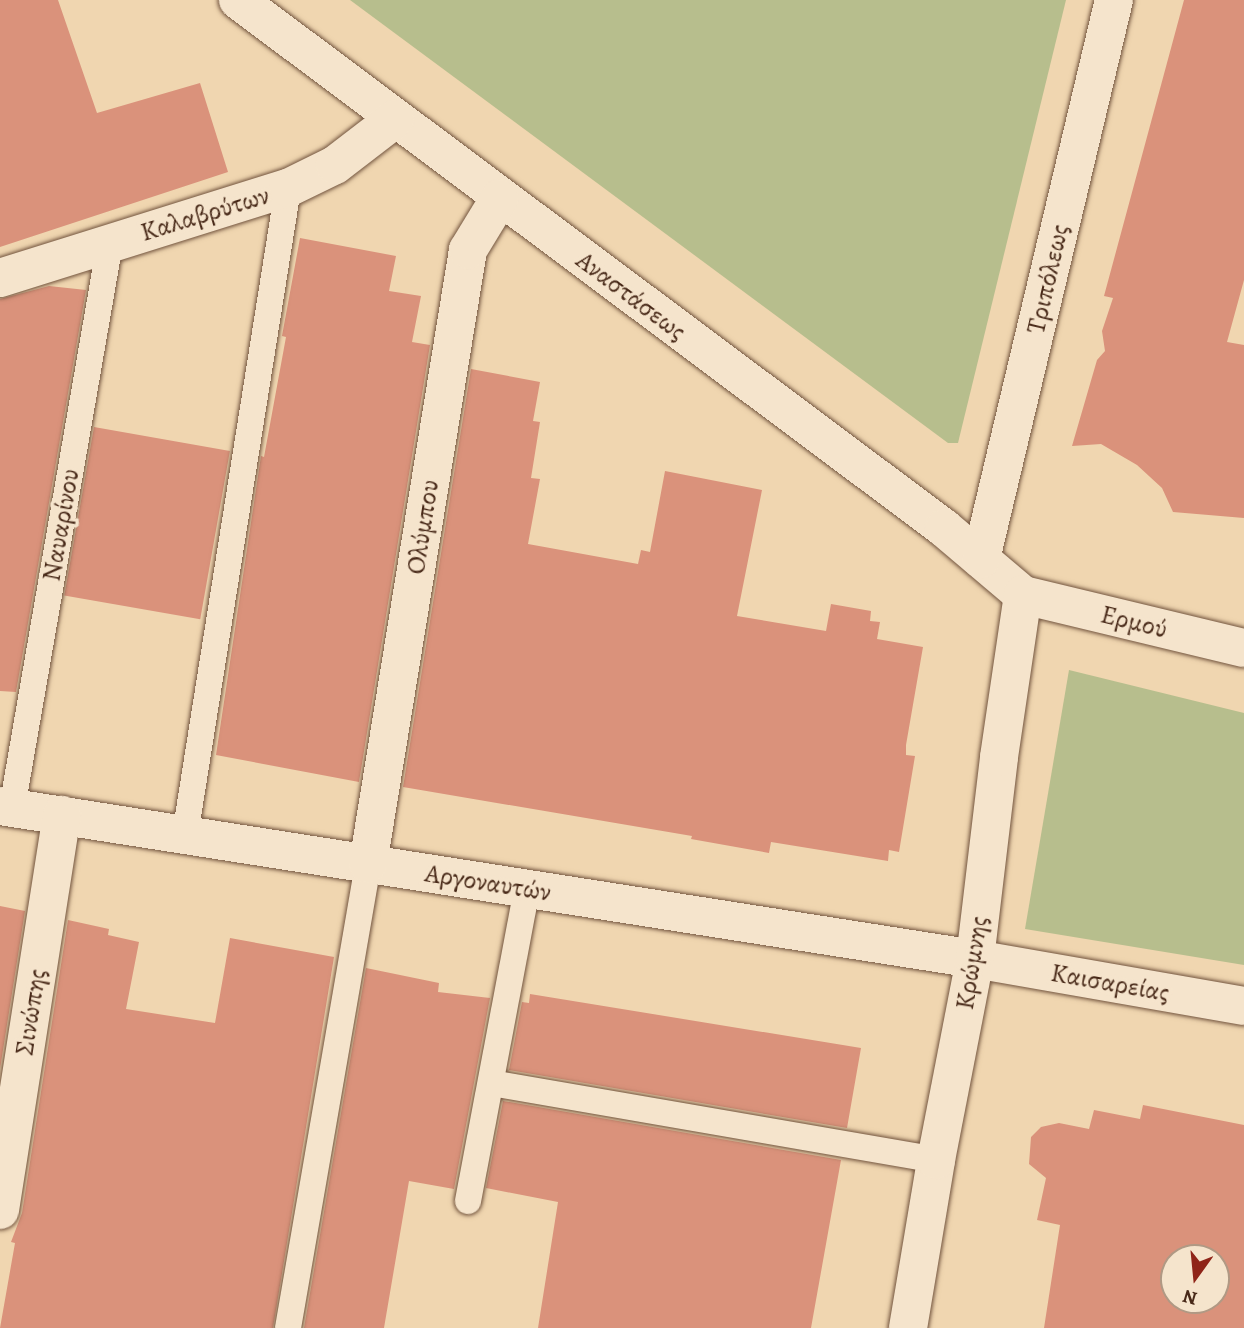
<!DOCTYPE html>
<meta charset="utf-8">
<style>
body{margin:0}
#map{position:relative;width:1244px;height:1328px;overflow:hidden;background:#f0d6b0;font-family:Alegreya,serif}
div>[style]{position:absolute}
.green>*{inset:0;background:#b7be8d}
.building>*{inset:0;background:#da927b;transform-origin:0 0}
.roads{filter:drop-shadow(0 0 2px #72543e) drop-shadow(0 0 2px #72543e)}
.lane>*{height:26px;margin:-13px;padding:0 13px;transform-origin:13px;border-radius:13px;background:#f5e4cc}
.street>*{height:38px;margin:-19px;padding:0 19px;transform-origin:19px;border-radius:19px;background:#f5e4cc}
.secondary>*{height:38px;margin:-19px;padding:0 19px;transform-origin:19px;border-radius:19px;background:#f5e4cc}
span{translate:-50% -50%;white-space:nowrap;text-align:center;line-height:1.15;-webkit-text-stroke:7px #f5e4cc;paint-order:stroke}
.street-label{font-size:26px;color:#482918}
.north{position:absolute;left:1160px;top:1244px;width:70px;height:70px;box-sizing:border-box;background:#f5e4cc;border:2px solid #b09984;border-radius:50%;rotate:195deg;font-size:19px;font-weight:700;line-height:28px;text-align:center;color:#482918}
.north::after{content:'';display:block;margin:auto;width:24px;height:32px;background:#8f2418;clip-path:polygon(50% 0,100% 100%,50% 72%,0 100%)}
</style>
<div id="map">
<div class="green">
<i style="clip-path:polygon(350px 0,1066px 0,958px 443px,948px 443px)"></i>
<i style="clip-path:polygon(1069px 670px,1244px 713px,1244px 965px,1025px 929px)"></i>
</div>
<div class="building">
<i style="clip-path:polygon(0 0,58px 0,97px 113px,200px 83px,228px 172px,0 247px)"></i>
<i style="clip-path:polygon(1184px 0,1244px 0,1244px 280px,1227px 342px,1244px 345px,1244px 518px,1173px 512px,1162px 488px,1137px 465px,1101px 444px,1072px 446px,1097px 360px,1105px 351px,1102px 331px,1113px 298px,1104px 296px)"></i>
<i style="clip-path:polygon(300px 238px,396px 256px,389px 291px,421px 296px,412px 342px,430px 345px,359px 782px,216px 755px,261px 456px,264px 457px,286px 337px,282px 336px)"></i>
<i style="clip-path:polygon(49px 286px,86px 290px,16px 692px,0 691px,0 299px)"></i>
<i style="clip-path:polygon(471px 369px,540px 382px,533px 421px,540px 422px,531px 478px,540px 479px,528px 544px,638px 564px,641px 550px,650px 552px,665px 471px,762px 490px,737px 616px,826px 631px,831px 604px,871px 611px,870px 621px,880px 622px,877px 639px,923px 647px,906px 745px,906px 755px,915px 756px,899px 852px,889px 850px,888px 861px,771px 842px,769px 853px,691px 839px,692px 836px,403px 787px)"></i>
<i style="left:94px;top:427px;width:138px;height:171px;rotate:10deg"></i>
<i style="clip-path:polygon(0 906px,25px 911px,0 1069px)"></i>
<i style="clip-path:polygon(68px 920px,109px 929px,108px 935px,139px 942px,126px 1009px,215px 1023px,230px 938px,334px 957px,273px 1328px,0 1328px,15px 1243px,11px 1242px,22px 1213px)"></i>
<i style="clip-path:polygon(366px 968px,439px 983px,438px 992px,490px 998px,454px 1189px,409px 1181px,384px 1328px,304px 1328px)"></i>
<i style="clip-path:polygon(530px 994px,861px 1048px,847px 1128px,509px 1070px,522px 1002px,529px 1003px)"></i>
<i style="clip-path:polygon(503px 1101px,841px 1160px,811px 1328px,538px 1328px,558px 1202px,486px 1188px)"></i>
<i style="clip-path:polygon(evenodd,1143px 1105px,1244px 1125px,1244px 1328px,1044px 1328px,1060px 1225px,1037px 1220px,1046px 1178px,1029px 1164px,1031px 1137px,1041px 1127px,1059px 1123px,1089px 1129px,1094px 1110px,1140px 1119px,1143px 1105px,1174px 1258px,1216px 1258px,1216px 1300px,1174px 1300px,1174px 1258px)"></i>
</div>
<div class="roads">
<div class="lane">
<i style="left:12px;top:808px;width:573px;rotate:-80.16deg"></i>
<i style="left:185px;top:835px;width:655px;rotate:-80.95deg"></i>
<i style="left:491px;top:1083px;width:452px;rotate:9.8deg"></i>
<i style="left:468px;top:1201px;width:318px;rotate:-79.3deg"></i>
<i style="left:288px;top:1328px;width:471px;rotate:-80.2deg"></i>
</div>
<div class="street">
<i style="left:238px;top:0;width:882px;rotate:36.79deg"></i>
<i style="left:944px;top:528px;width:104px;rotate:40.3deg"></i>
<i style="left:1023px;top:595px;width:227px;rotate:13.5deg"></i>
<i style="left:0;top:278px;width:302px;rotate:-17.4deg"></i>
<i style="left:288px;top:188px;width:52px;rotate:-26.1deg"></i>
<i style="left:335px;top:165px;width:76px;rotate:-37.5deg"></i>
<i style="left:0;top:806px;width:987px;rotate:8.92deg"></i>
<i style="left:975px;top:959px;width:273px;rotate:9.9deg"></i>
<i style="left:368px;top:864px;width:622px;rotate:-80.75deg"></i>
<i style="left:468px;top:250px;width:60px;rotate:-58.7deg"></i>
<i style="left:0;top:1210px;width:400px;rotate:-81.1deg"></i>
</div>
<div class="secondary">
<i style="left:981px;top:559px;width:575px;rotate:-76.62deg"></i>
<i style="left:908px;top:1328px;width:170px;rotate:-80.5deg"></i>
<i style="left:936px;top:1160px;width:205px;rotate:-79deg"></i>
<i style="left:975px;top:959px;width:203px;rotate:-83.2deg"></i>
<i style="left:999px;top:757px;width:164px;rotate:-81.6deg"></i>
</div>
</div>
<div class="street-label">
<span style="left:205px;top:214px;rotate:-17deg">Καλαβρύτων</span>
<span style="left:1048px;top:279px;rotate:-77deg">Τριπόλεως</span>
<span style="left:631px;top:296px;rotate:37deg">Αναστάσεως</span>
<span style="left:61px;top:525px;rotate:-80deg">Ναυαρίνου</span>
<span style="left:423px;top:527px;rotate:-81deg">Ολύμπου</span>
<span style="left:1134px;top:622px;rotate:14deg">Ερμού</span>
<span style="left:488px;top:883px;rotate:9deg">Αργοναυτών</span>
<span style="left:972px;top:963px;rotate:-81deg">Κρώμνης</span>
<span style="left:1110px;top:983px;rotate:10deg">Καισαρείας</span>
<span style="left:31px;top:1012px;rotate:-81deg">Σινώπης</span>
</div>
<div class="north">N</div>
</div>
